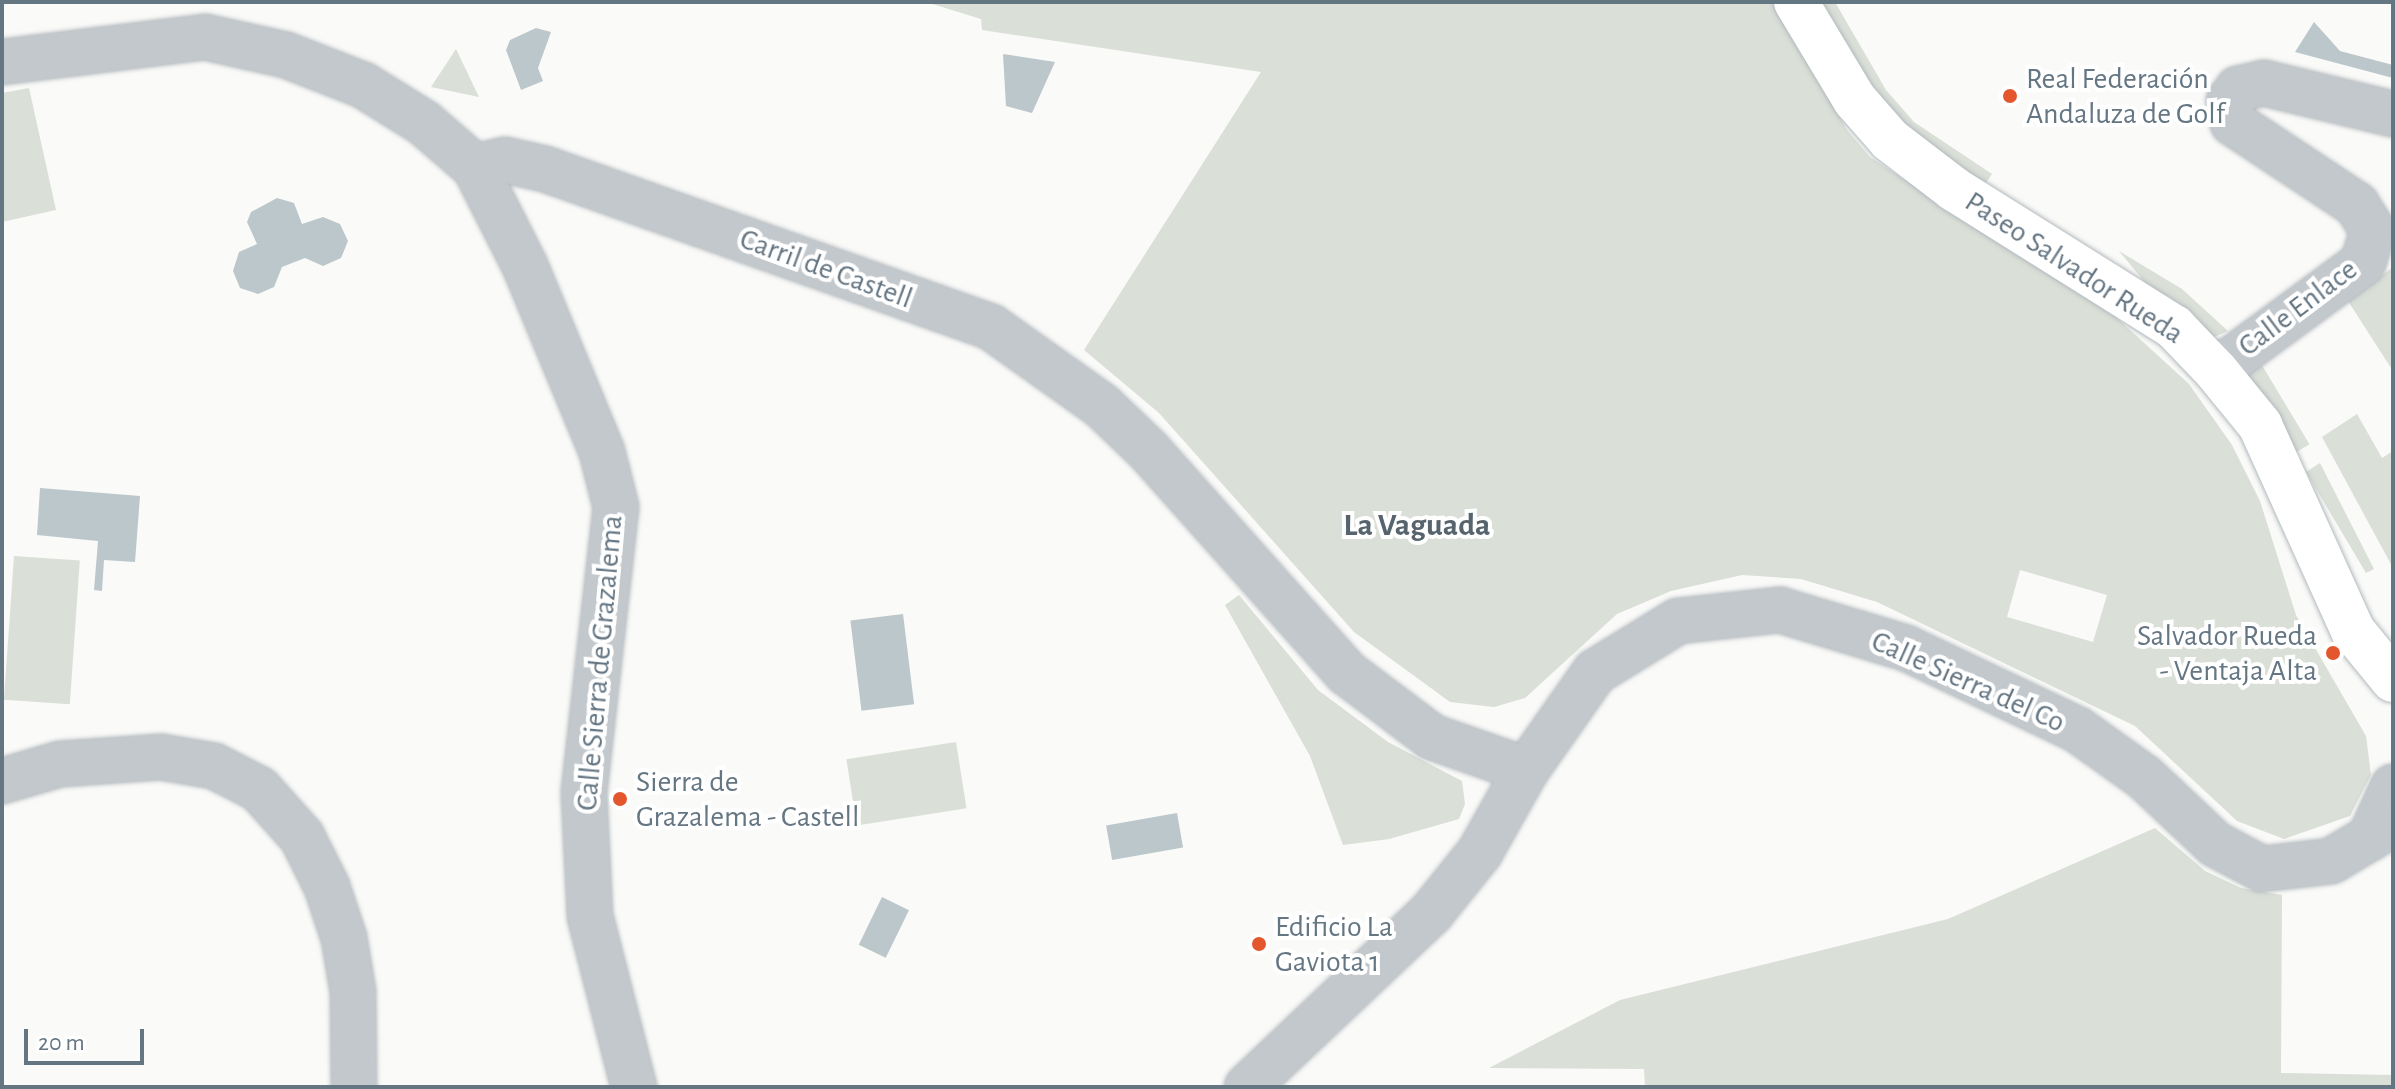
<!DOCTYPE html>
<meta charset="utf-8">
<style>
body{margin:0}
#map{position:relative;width:2395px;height:1089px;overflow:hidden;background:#fafaf8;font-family:"Alegreya Sans",sans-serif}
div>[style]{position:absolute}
.green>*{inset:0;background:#dadfd7;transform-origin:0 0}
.water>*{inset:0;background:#bbc7cb;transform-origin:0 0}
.roads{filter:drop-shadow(0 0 2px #b3babf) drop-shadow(0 0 2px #b3babf)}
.minor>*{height:44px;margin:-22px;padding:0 22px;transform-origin:22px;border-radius:22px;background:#c3c8cc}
.tertiary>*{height:44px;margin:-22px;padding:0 22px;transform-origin:22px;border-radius:22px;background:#c3c8cc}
.secondary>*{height:44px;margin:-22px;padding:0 22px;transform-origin:22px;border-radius:22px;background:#fff}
.dots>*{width:22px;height:22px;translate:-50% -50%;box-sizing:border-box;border:4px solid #fff;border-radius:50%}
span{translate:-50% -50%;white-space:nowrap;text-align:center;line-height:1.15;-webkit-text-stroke:8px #fff;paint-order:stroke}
.poi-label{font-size:30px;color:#657683}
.left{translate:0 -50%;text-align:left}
.right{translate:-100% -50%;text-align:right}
.street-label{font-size:30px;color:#657683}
.neighbourhood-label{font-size:32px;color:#57646e;font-weight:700}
.frame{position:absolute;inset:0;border:4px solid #657683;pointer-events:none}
.scale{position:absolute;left:24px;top:1029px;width:120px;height:36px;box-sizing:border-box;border:4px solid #657683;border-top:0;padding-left:10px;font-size:24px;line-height:28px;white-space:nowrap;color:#657683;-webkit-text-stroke:6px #fff;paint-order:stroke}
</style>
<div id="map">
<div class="green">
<i style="clip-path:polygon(evenodd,926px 2px,1775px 2px,1847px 130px,1870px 157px,2117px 318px,2189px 384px,2232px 445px,2260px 501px,2296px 615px,2366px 736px,2371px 775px,2350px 816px,2284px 839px,2237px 821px,2135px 726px,1877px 602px,1801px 579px,1742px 575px,1671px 591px,1617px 614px,1525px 698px,1494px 707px,1450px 702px,1354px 632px,1159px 413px,1084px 350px,1261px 72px,982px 30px,981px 19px,926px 2px,2020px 570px,2107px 595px,2093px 642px,2007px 617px,2020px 570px)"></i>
<i style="clip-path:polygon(1820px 2px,1835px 2px,1886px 90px,1914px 122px,1992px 174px,1986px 183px,1943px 158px,1878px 100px)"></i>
<i style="clip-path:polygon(456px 49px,479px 97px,431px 87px)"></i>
<i style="clip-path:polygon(29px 88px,56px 210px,2px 222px,2px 93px)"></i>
<i style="clip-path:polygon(2119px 251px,2182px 289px,2228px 331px,2214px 337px,2147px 285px)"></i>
<i style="clip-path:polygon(2393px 267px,2393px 371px,2348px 301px)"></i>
<i style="left:2260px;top:362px;width:96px;height:18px;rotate:59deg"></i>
<i style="clip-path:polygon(2357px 414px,2382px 458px,2393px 451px,2393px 568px,2322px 437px)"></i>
<i style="clip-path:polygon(2320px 463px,2374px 569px,2366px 573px,2306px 472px)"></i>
<i style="left:14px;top:556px;width:66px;height:144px;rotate:4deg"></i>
<i style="clip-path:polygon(1239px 595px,1318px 690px,1388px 742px,1462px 781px,1465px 804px,1459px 819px,1389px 839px,1343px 845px,1310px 756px,1225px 605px)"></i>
<i style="left:956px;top:742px;width:67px;height:111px;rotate:81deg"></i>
<i style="clip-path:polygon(2155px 828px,2205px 871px,2241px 888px,2282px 895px,2281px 1073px,2393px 1075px,2393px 1087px,1645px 1087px,1644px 1069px,1489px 1068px,1620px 1000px,1948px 919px)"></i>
</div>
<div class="water">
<i style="clip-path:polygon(2314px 22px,2340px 51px,2393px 65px,2393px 78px,2295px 52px)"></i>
<i style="clip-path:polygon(536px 28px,551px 32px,538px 68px,543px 81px,521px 90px,506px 50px,510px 40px)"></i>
<i style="clip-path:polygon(1003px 54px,1055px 62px,1032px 113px,1006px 106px)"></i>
<i style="clip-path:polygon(277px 198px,294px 203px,302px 224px,323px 217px,340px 224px,348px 241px,341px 258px,323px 266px,305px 258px,282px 267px,274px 287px,258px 294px,240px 288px,233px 271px,239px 252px,257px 244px,247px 222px,251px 212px)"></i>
<i style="clip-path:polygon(40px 488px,140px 496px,135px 562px,104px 560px,102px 591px,94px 590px,98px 541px,37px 535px)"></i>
<i style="left:903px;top:614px;width:91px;height:53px;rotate:83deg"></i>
<i style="left:1177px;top:813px;width:35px;height:72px;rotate:80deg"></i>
<i style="left:882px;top:897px;width:30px;height:53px;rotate:26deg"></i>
</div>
<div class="roads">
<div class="minor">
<i style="left:2216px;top:371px;width:182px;rotate:-36.3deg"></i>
<i style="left:2363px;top:263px;width:34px;rotate:-73deg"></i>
<i style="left:2373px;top:231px;width:31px;rotate:-122deg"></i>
<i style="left:2357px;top:205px;width:149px;rotate:-146.5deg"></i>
<i style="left:2233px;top:123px;width:22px;rotate:-100deg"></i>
<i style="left:2229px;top:101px;width:15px;rotate:-53deg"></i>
<i style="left:2238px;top:89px;width:27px;rotate:-13deg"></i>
<i style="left:2264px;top:83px;width:133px;rotate:13.5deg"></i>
<i style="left:2px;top:781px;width:60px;rotate:-16.3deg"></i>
<i style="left:60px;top:764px;width:101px;rotate:-4deg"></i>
<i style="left:161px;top:757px;width:54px;rotate:9.6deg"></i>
<i style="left:214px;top:766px;width:51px;rotate:27.1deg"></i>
<i style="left:259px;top:789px;width:64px;rotate:48.1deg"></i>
<i style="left:302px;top:837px;width:56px;rotate:63.4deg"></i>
<i style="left:327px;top:887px;width:54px;rotate:71.6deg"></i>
<i style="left:344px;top:938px;width:55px;rotate:80.5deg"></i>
<i style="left:353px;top:992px;width:95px;rotate:89.4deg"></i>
</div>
<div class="tertiary">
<i style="left:2px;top:62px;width:205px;rotate:-7deg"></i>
<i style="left:205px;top:37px;width:83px;rotate:12.5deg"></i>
<i style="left:286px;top:55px;width:83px;rotate:21.3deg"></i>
<i style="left:363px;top:85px;width:72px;rotate:31.9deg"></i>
<i style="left:424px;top:123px;width:67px;rotate:40.8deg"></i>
<i style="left:475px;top:167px;width:111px;rotate:63.2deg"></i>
<i style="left:525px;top:266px;width:201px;rotate:67.5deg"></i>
<i style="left:602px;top:452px;width:57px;rotate:75.7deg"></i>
<i style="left:616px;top:507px;width:288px;rotate:96.4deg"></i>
<i style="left:584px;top:793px;width:123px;rotate:87.2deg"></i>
<i style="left:590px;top:916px;width:177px;rotate:75.6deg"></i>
<i style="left:475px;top:167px;width:31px;rotate:-13deg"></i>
<i style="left:505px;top:160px;width:41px;rotate:12.7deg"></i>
<i style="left:545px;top:169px;width:473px;rotate:19.5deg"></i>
<i style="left:991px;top:327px;width:136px;rotate:35.4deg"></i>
<i style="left:1102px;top:406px;width:65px;rotate:43.8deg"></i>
<i style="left:1149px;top:451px;width:297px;rotate:48.3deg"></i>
<i style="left:1347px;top:673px;width:106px;rotate:37deg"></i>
<i style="left:1432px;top:737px;width:100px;rotate:19.3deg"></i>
<i style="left:2370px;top:838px;width:56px;rotate:-65.7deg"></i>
<i style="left:1247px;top:1087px;width:253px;rotate:-43.4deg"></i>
<i style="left:1431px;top:913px;width:78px;rotate:-51.2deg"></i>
<i style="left:1480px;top:852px;width:94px;rotate:-60.7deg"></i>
<i style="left:1526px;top:770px;width:120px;rotate:-54.9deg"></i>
<i style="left:1595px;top:672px;width:97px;rotate:-31.6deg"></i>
<i style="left:1678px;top:621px;width:103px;rotate:-6.2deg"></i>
<i style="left:1780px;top:610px;width:132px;rotate:16.8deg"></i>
<i style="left:1906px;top:648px;width:191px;rotate:25.5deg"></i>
<i style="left:2078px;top:730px;width:81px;rotate:35.5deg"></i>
<i style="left:2144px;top:777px;width:98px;rotate:43.3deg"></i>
<i style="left:2215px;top:844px;width:53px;rotate:28deg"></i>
<i style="left:2262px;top:869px;width:69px;rotate:-6.6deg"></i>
<i style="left:2331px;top:861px;width:72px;rotate:-30.8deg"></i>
</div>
<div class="secondary">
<i style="left:1796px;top:2px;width:114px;rotate:59deg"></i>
<i style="left:1855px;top:100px;width:53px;rotate:48.8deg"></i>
<i style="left:1890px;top:140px;width:81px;rotate:37.4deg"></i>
<i style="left:1954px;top:189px;width:260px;rotate:32.1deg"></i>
<i style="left:2174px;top:327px;width:61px;rotate:46.3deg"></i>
<i style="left:2216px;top:371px;width:70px;rotate:50.8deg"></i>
<i style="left:2260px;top:425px;width:226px;rotate:65.7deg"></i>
<i style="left:2353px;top:631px;width:63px;rotate:50.8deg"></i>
</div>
</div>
<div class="dots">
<i style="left:2010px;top:96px;background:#e4572e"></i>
<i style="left:2333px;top:653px;background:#e4572e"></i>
<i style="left:620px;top:799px;background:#e4572e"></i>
<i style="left:1259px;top:944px;background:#e4572e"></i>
</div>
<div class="poi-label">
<span class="left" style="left:2026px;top:96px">Real Federación<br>Andaluza de Golf</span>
<span class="right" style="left:2317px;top:653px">Salvador Rueda<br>- Ventaja Alta</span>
<span class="left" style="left:636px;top:799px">Sierra de<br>Grazalema - Castell</span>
<span class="left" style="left:1275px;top:944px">Edificio La<br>Gaviota 1</span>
</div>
<div class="street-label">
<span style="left:2074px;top:268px;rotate:33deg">Paseo Salvador Rueda</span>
<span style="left:826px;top:269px;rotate:20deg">Carril de Castell</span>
<span style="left:2298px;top:308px;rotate:-37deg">Calle Enlace</span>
<span style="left:600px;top:663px;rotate:-85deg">Calle Sierra de Grazalema</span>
<span style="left:1968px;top:682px;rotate:24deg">Calle Sierra del Co</span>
</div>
<div class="neighbourhood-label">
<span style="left:1417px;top:525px">La Vaguada</span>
</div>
<div class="frame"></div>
<div class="scale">20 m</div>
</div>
